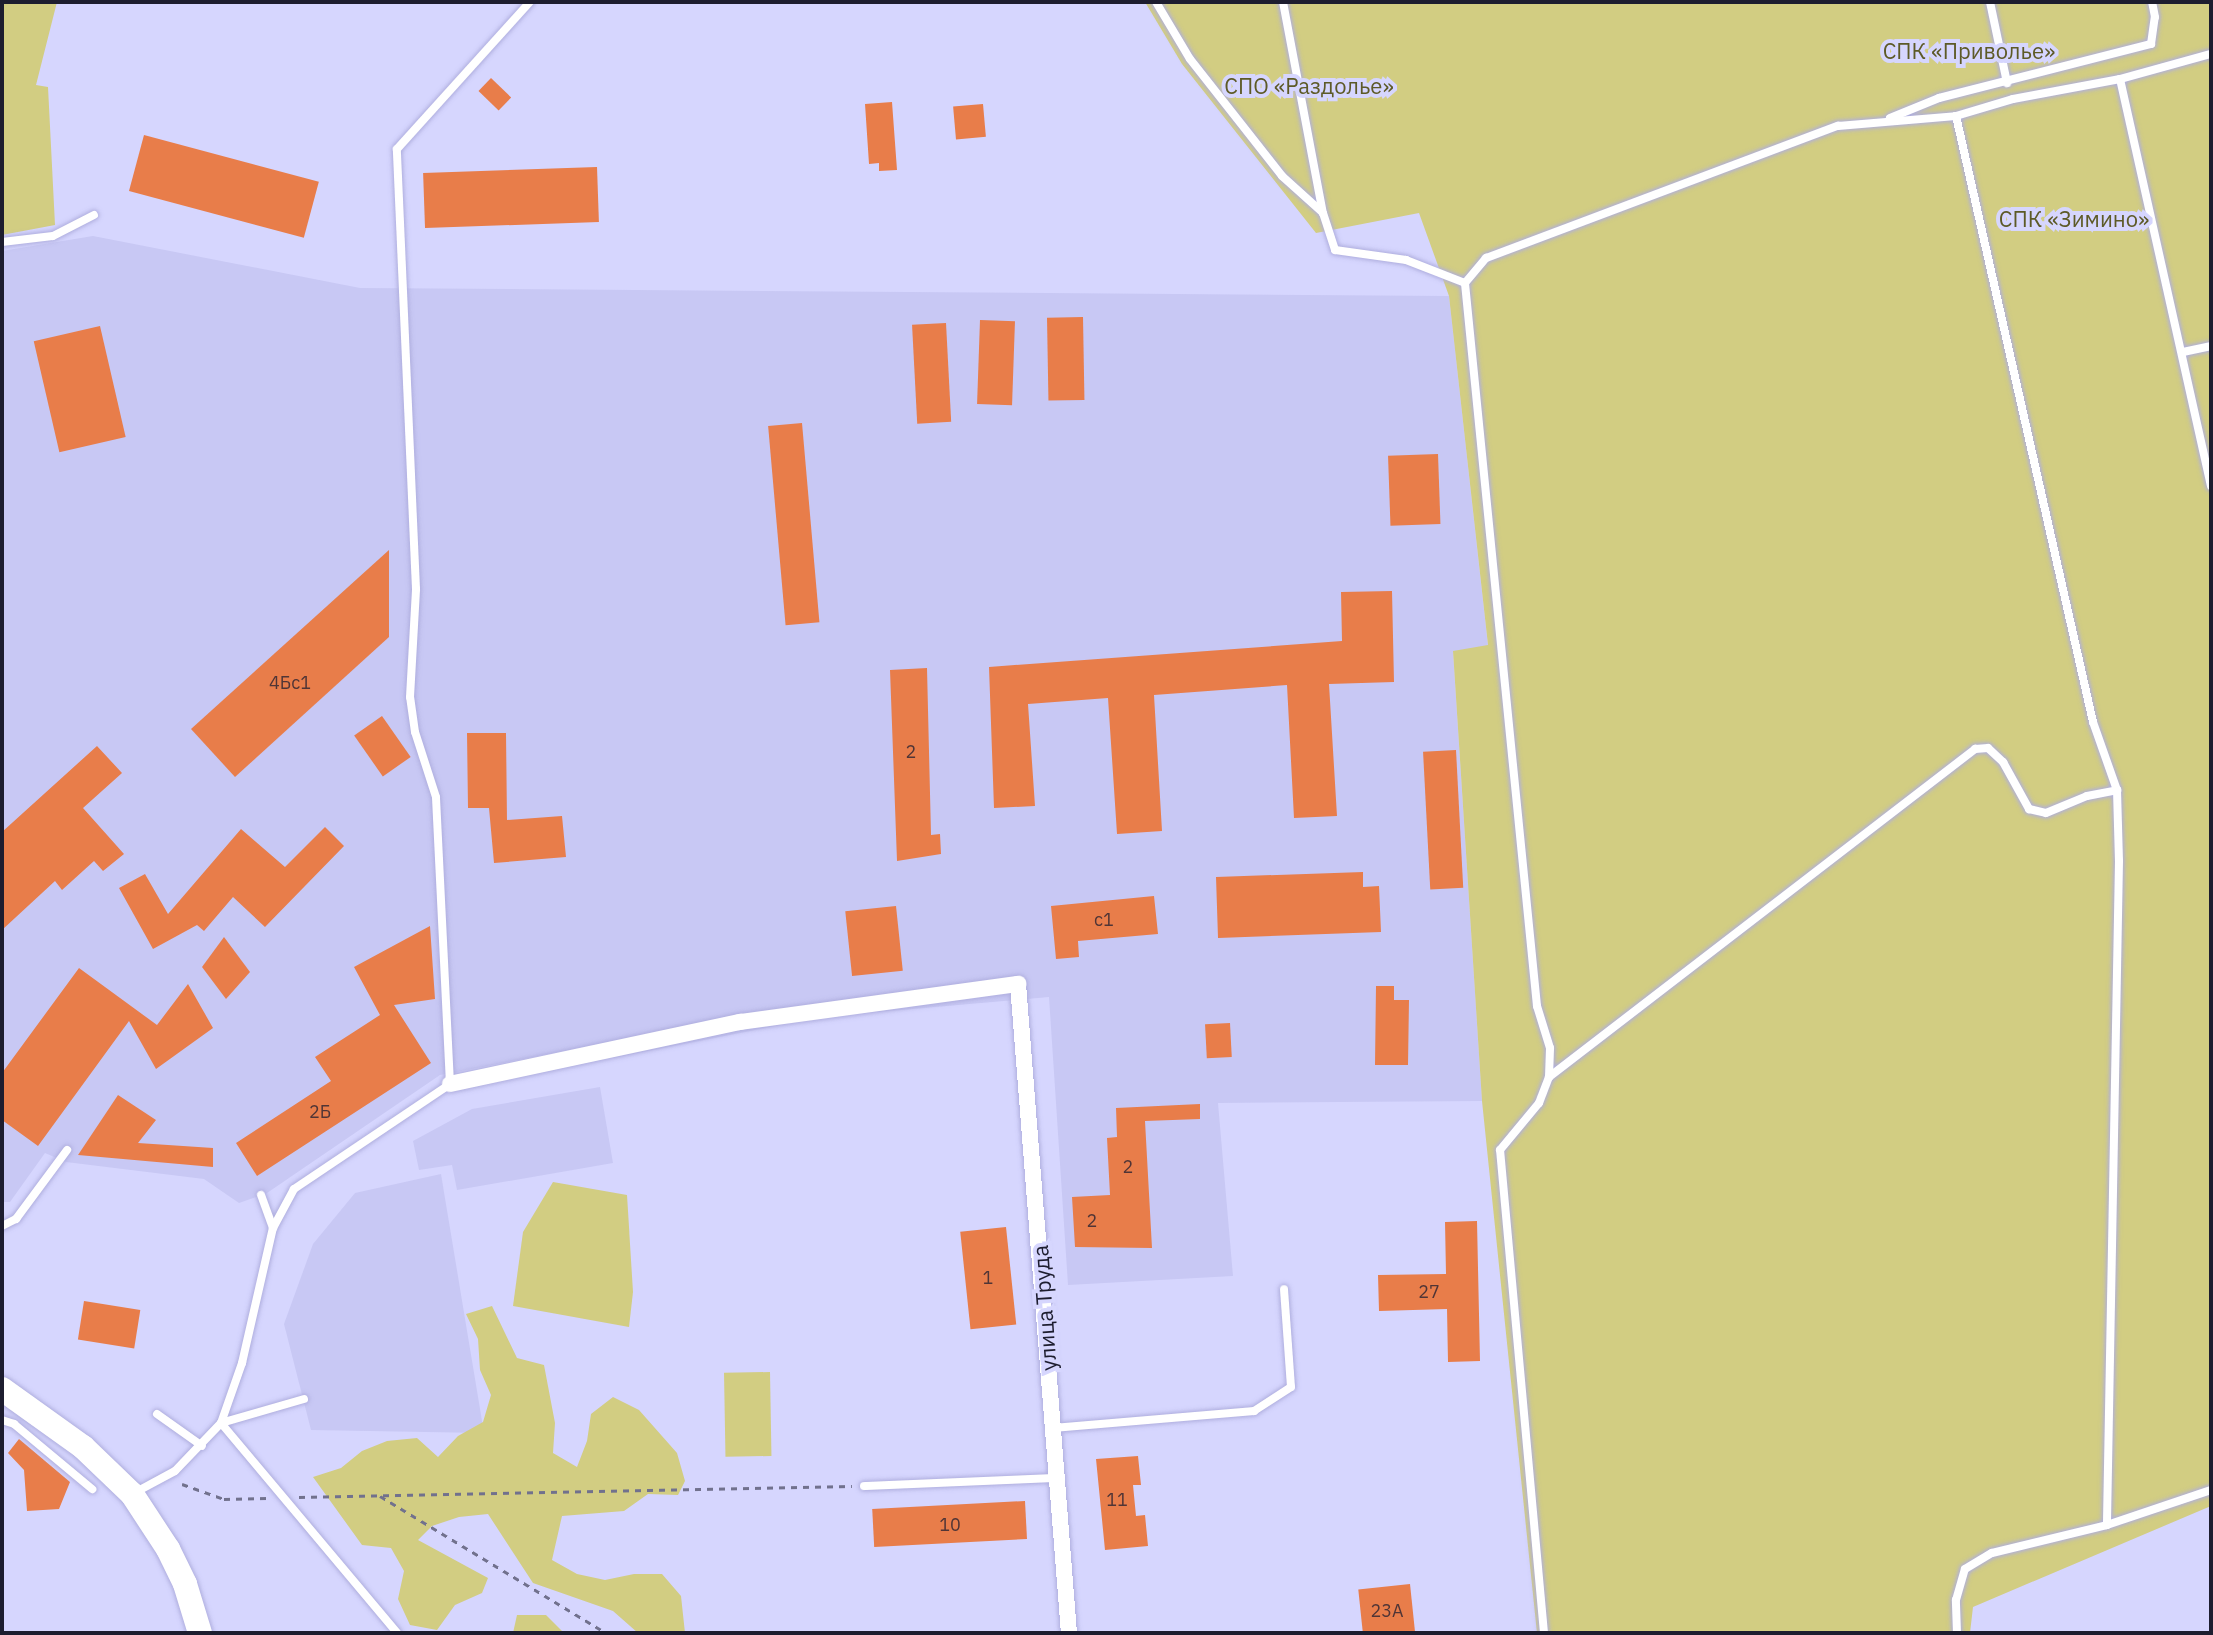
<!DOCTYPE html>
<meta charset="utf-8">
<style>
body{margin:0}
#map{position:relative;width:2213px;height:1635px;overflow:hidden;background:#d6d6fe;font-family:"IBM Plex Sans",sans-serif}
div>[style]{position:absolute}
.built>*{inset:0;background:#c8c8f4}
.green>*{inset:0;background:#d2cd82;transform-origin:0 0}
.building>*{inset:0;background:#e87d4a;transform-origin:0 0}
.path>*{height:3px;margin-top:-1.5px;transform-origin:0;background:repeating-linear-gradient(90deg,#71718d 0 6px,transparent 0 12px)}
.roads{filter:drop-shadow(0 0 2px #afaede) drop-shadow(0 0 2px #afaede)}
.service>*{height:8px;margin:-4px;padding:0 4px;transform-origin:4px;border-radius:4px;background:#fff}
.minor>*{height:16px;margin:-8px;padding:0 8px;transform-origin:8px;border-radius:8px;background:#fff}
.secondary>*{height:24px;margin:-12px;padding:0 12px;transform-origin:12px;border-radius:12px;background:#fff}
span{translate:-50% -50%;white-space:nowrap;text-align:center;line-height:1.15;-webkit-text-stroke:8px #d6d6fe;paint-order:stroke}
.number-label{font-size:18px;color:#503536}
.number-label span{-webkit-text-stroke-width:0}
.park-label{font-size:22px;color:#5d5a27}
.street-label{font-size:22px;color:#1d1d2f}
.frame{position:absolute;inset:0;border:4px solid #1d1d2f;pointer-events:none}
</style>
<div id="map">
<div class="built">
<i style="clip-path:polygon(93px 236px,360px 288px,1449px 296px,1488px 646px,1453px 652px,1482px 1101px,1218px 1103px,1233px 1276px,1068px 1285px,1049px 997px,821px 1017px,613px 1058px,610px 1042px,440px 1075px,267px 1193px,239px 1203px,204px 1179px,66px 1162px,45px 1153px,10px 1202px,2px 1202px,2px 251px)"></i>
<i style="clip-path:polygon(600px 1087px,613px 1163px,457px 1190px,452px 1165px,419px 1170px,413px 1141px,472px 1109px)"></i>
<i style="clip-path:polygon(441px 1174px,484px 1433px,311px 1430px,284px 1324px,313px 1244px,355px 1193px)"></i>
</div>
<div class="green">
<i style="clip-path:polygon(2px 2px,57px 2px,36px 85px,48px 87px,55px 225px,2px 235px)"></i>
<i style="clip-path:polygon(1145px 2px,2211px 2px,2211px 1506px,1973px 1607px,1970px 1633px,1537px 1633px,1482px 1101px,1453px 651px,1488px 645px,1449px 296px,1419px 213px,1316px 233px,1182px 64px)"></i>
<i style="clip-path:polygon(553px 1182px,627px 1195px,633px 1292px,629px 1327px,513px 1306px,523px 1232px)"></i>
<i style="clip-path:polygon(492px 1306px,517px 1358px,544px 1365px,555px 1423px,553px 1453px,577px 1467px,587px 1441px,591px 1414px,613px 1397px,639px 1410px,677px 1453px,685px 1481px,678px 1495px,648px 1494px,624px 1511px,562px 1516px,552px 1560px,577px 1574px,605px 1580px,634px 1574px,662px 1574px,681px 1596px,685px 1633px,638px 1633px,613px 1611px,533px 1583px,488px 1514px,459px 1517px,432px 1526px,418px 1540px,488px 1578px,482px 1593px,455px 1605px,437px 1630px,410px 1625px,398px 1599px,404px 1571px,391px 1548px,362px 1545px,313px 1477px,341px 1468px,362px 1451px,387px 1441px,417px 1438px,438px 1457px,458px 1436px,483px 1422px,491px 1395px,480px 1370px,478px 1339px,466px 1314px)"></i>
<i style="left:770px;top:1372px;width:84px;height:46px;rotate:89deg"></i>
<i style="clip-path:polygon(517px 1615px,546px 1615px,564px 1633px,513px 1633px)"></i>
</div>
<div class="building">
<i style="left:491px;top:78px;width:28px;height:18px;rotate:44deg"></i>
<i style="clip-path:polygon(892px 102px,897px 170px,879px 171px,879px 163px,869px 164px,865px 104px)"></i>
<i style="left:983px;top:104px;width:33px;height:30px;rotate:85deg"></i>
<i style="left:144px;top:135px;width:181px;height:58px;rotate:15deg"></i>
<i style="left:597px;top:167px;width:55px;height:174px;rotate:88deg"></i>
<i style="left:1083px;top:317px;width:83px;height:36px;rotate:89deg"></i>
<i style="left:980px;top:320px;width:35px;height:84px;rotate:2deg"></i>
<i style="left:946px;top:323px;width:99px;height:34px;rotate:87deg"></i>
<i style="left:100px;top:326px;width:114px;height:68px;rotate:77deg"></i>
<i style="left:802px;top:423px;width:200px;height:34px;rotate:85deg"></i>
<i style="left:1438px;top:454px;width:70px;height:50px;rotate:88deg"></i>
<i style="clip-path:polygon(389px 550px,389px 637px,235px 777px,191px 729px)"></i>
<i style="clip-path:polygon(1392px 591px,1394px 682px,1329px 684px,1337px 816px,1294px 818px,1287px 685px,1154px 695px,1162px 831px,1117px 834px,1108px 698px,1028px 704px,1035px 806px,994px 808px,989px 667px,1342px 641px,1341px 592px)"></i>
<i style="clip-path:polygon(927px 668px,931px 835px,940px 834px,941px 854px,897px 861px,890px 670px)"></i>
<i style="left:382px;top:716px;width:50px;height:34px;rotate:55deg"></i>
<i style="clip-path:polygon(467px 733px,506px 733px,507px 820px,562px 816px,566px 857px,494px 863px,489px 808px,468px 808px)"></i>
<i style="clip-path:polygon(97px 746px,122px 773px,83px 808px,124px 854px,103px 871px,94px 861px,62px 890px,55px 881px,2px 930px,2px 832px)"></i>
<i style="left:1456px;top:750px;width:138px;height:33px;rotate:87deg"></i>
<i style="clip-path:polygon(325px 827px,344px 846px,265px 927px,233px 897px,204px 931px,197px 925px,153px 949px,119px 888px,145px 874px,168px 914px,241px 829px,285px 867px)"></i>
<i style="clip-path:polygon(1363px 872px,1363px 887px,1379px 886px,1381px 932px,1218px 938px,1216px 877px)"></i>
<i style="clip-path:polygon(1154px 896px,1158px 934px,1078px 941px,1079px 957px,1056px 959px,1051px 906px)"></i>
<i style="left:896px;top:906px;width:65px;height:51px;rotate:84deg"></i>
<i style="clip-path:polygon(430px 926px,435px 999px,394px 1005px,431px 1063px,257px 1176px,236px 1143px,331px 1081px,315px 1057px,380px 1015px,354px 967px)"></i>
<i style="clip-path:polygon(224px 937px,250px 972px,226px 999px,202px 967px)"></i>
<i style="clip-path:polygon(79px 968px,157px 1025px,188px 984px,213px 1028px,156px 1069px,129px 1021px,38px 1146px,2px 1120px,2px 1073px)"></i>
<i style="clip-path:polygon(1376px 986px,1394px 986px,1394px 1000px,1409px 1000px,1408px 1065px,1375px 1065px)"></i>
<i style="left:1230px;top:1023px;width:34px;height:25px;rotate:87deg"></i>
<i style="clip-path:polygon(118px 1095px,156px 1120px,138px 1143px,213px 1148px,213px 1167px,78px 1155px)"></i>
<i style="clip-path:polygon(1200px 1104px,1200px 1119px,1145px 1121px,1152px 1248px,1075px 1247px,1072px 1197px,1110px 1195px,1107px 1138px,1117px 1137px,1116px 1108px)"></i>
<i style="clip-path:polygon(1477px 1221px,1480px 1361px,1448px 1362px,1447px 1309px,1379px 1311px,1378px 1275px,1446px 1274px,1445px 1222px)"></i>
<i style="left:1006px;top:1227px;width:98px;height:46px;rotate:84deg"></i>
<i style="left:84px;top:1301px;width:57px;height:39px;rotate:9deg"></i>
<i style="clip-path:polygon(19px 1439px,70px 1482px,59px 1509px,27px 1511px,24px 1470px,8px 1453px)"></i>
<i style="clip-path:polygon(1138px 1456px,1141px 1485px,1133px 1485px,1136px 1516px,1145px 1515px,1148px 1546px,1105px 1550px,1096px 1459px)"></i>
<i style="left:1025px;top:1501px;width:38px;height:153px;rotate:87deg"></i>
<i style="left:1410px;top:1584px;width:49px;height:52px;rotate:84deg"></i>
</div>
<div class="path">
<i style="left:182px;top:1484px;width:45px;rotate:19.7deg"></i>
<i style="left:224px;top:1499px;width:44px;rotate:-1.3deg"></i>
<i style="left:380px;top:1496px;width:264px;rotate:31.2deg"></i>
<i style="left:299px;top:1497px;width:553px;rotate:-1.14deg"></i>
</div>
<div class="roads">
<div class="service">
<i style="left:1156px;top:2px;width:66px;rotate:59.2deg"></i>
<i style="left:1190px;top:59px;width:149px;rotate:51.8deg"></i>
<i style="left:1282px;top:176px;width:54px;rotate:42deg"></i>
<i style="left:1283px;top:2px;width:215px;rotate:79.3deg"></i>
<i style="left:1323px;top:213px;width:39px;rotate:72deg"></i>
<i style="left:1335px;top:250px;width:72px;rotate:8deg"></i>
<i style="left:1406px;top:260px;width:63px;rotate:21.3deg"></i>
<i style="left:1990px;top:2px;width:83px;rotate:78.1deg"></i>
<i style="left:2120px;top:79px;width:417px;rotate:77.4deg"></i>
<i style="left:1956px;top:116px;width:621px;rotate:77.26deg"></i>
<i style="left:2093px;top:722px;width:72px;rotate:70.6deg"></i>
<i style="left:2117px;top:790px;width:71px;rotate:88.4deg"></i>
<i style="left:2119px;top:861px;width:664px;rotate:91.04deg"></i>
<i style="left:1890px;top:118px;width:53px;rotate:-22.2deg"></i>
<i style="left:1939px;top:98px;width:219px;rotate:-14.3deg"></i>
<i style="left:2151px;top:44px;width:27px;rotate:-82deg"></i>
<i style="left:2155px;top:17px;width:15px;rotate:-101deg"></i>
<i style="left:2px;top:242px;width:51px;rotate:-6.7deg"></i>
<i style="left:53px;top:236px;width:46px;rotate:-27.1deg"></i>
<i style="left:2183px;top:352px;width:29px;rotate:-12deg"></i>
<i style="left:1549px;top:1077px;width:538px;rotate:-37.59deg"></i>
<i style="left:1975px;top:749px;width:13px;rotate:-4deg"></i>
<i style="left:1988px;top:748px;width:21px;rotate:43deg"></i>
<i style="left:2003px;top:762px;width:54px;rotate:61deg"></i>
<i style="left:2029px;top:809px;width:17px;rotate:13deg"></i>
<i style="left:2046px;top:813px;width:44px;rotate:-22.5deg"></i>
<i style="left:2087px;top:796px;width:31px;rotate:-11deg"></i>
<i style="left:261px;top:1195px;width:35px;rotate:70deg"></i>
<i style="left:2px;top:1226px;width:16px;rotate:-27deg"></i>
<i style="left:16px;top:1219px;width:86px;rotate:-53.5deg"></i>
<i style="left:304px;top:1399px;width:86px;rotate:163.9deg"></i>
<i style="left:221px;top:1423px;width:274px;rotate:50deg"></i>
<i style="left:157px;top:1414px;width:55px;rotate:35.4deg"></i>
<i style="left:2px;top:1420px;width:13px;rotate:18deg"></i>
<i style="left:14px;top:1424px;width:102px;rotate:39.8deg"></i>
<i style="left:1053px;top:1428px;width:202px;rotate:-4.8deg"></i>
<i style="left:1254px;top:1411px;width:44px;rotate:-33deg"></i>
<i style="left:1291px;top:1387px;width:98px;rotate:-94.1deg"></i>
<i style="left:864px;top:1486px;width:192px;rotate:-2.4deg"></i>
<i style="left:136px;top:1492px;width:44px;rotate:-28.3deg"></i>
<i style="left:175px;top:1471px;width:66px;rotate:-46.2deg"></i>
<i style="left:221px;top:1423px;width:64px;rotate:-70.7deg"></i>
<i style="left:242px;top:1363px;width:139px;rotate:-77.1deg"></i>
<i style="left:273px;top:1228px;width:44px;rotate:-61.7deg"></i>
<i style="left:294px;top:1189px;width:188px;rotate:-33.9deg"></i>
<i style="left:450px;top:1084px;width:287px;rotate:-92.8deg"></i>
<i style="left:436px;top:797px;width:68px;rotate:-107.9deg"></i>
<i style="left:415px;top:732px;width:35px;rotate:-98deg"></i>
<i style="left:410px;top:697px;width:108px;rotate:-86.8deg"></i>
<i style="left:416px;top:589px;width:440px;rotate:-92.5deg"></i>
<i style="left:397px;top:149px;width:198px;rotate:-47.9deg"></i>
<i style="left:1544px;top:1633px;width:485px;rotate:-95.2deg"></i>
<i style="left:1500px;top:1150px;width:61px;rotate:-50.3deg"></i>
<i style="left:1539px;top:1103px;width:28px;rotate:-69deg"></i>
<i style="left:1549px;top:1077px;width:29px;rotate:-88deg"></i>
<i style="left:1550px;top:1048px;width:44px;rotate:-107.2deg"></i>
<i style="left:1537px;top:1006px;width:727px;rotate:-95.69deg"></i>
<i style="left:1465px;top:283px;width:33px;rotate:-50deg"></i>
<i style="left:1486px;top:258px;width:376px;rotate:-20.6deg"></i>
<i style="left:1838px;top:126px;width:118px;rotate:-4.8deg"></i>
<i style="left:1956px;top:116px;width:59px;rotate:-16.6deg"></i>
<i style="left:2013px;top:99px;width:109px;rotate:-10.6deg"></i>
<i style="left:2120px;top:79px;width:94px;rotate:-15.4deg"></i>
<i style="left:1957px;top:1633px;width:33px;rotate:-92deg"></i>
<i style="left:1956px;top:1600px;width:32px;rotate:-74deg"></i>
<i style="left:1965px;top:1569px;width:31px;rotate:-31deg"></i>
<i style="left:1992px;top:1553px;width:118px;rotate:-13.7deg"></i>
<i style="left:2107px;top:1525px;width:110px;rotate:-18.6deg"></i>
</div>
<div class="minor">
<i style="left:450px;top:1084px;width:297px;rotate:-12.1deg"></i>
<i style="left:740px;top:1022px;width:281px;rotate:-7.8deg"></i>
<i style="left:1018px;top:984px;width:651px;rotate:85.51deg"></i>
</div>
<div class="secondary">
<i style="left:2px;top:1389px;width:100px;rotate:35.6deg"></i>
<i style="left:83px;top:1447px;width:68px;rotate:43.8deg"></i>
<i style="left:132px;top:1494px;width:66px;rotate:56.8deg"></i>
<i style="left:168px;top:1549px;width:39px;rotate:64deg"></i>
<i style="left:185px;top:1584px;width:51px;rotate:73deg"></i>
</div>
</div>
<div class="number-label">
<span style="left:290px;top:683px">4Бс1</span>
<span style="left:911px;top:752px">2</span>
<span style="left:1104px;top:920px">с1</span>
<span style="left:320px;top:1112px">2Б</span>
<span style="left:1128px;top:1167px">2</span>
<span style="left:1092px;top:1221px">2</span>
<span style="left:988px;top:1278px">1</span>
<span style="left:1429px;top:1292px">27</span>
<span style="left:1117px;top:1500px">11</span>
<span style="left:950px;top:1525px">10</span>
<span style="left:1387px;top:1611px">23А</span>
</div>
<div class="park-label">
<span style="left:1969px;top:51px">СПК «Приволье»</span>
<span style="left:1309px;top:86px">СПО «Раздолье»</span>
<span style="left:2074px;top:219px">СПК «Зимино»</span>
</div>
<div class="street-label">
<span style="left:1044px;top:1308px;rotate:-94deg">улица Труда</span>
</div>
<div class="frame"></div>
</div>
